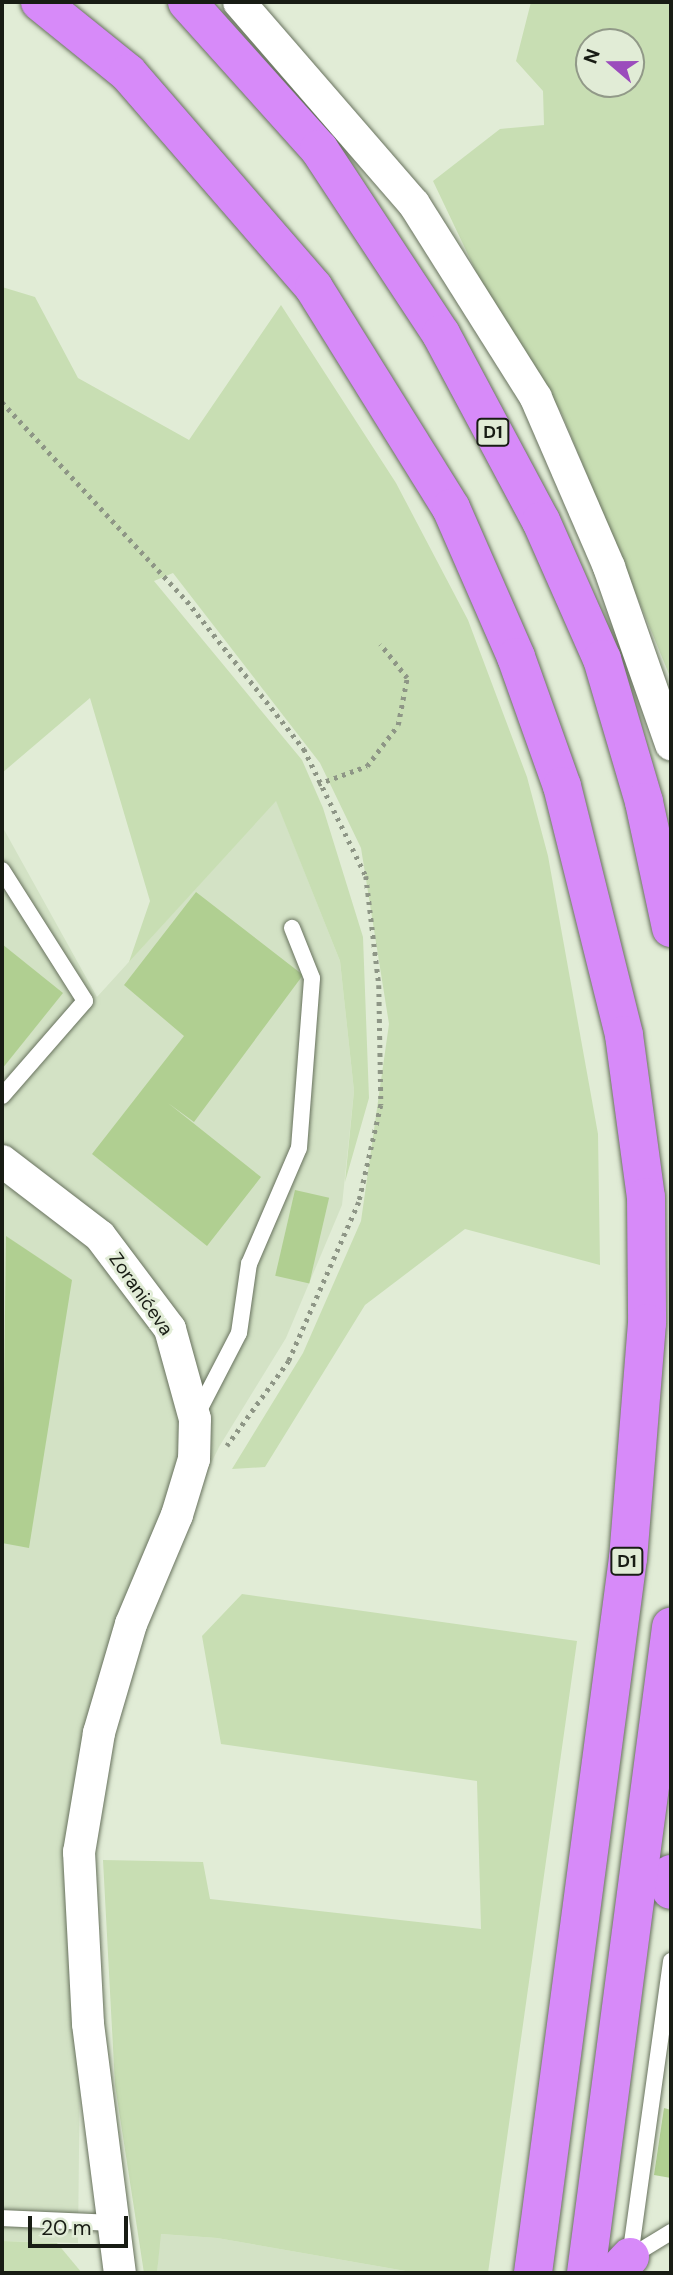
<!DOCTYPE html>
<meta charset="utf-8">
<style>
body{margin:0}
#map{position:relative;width:673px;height:2275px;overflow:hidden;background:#e1ecd6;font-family:"DM Sans",sans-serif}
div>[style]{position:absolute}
.built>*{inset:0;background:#d3e2c5}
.green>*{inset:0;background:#c8deb3}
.building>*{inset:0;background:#b0cf91;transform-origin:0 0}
.path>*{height:4.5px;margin-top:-2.25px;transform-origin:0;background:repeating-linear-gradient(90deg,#8e9686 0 3.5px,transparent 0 8.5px)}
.roads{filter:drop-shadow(0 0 2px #68725e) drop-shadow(0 0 2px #68725e)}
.lane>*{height:16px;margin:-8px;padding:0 8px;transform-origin:8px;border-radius:8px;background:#fff}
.street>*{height:32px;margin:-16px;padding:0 16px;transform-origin:16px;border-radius:16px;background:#fff}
.highway>*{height:38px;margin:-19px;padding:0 19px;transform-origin:19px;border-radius:19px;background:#d78af9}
span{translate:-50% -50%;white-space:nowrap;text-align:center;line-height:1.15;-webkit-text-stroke:6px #e1ecd6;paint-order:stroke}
.shield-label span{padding:2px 5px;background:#e1ecd6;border:2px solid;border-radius:5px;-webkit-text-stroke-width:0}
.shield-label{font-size:18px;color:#181c14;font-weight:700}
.street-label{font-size:19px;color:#181c14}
.frame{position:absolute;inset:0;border:4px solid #181c14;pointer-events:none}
.north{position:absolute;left:575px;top:28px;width:70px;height:70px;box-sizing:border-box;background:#e1ecd6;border:2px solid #919988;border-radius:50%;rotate:290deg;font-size:19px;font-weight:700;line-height:28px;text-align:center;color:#181c14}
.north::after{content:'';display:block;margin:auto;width:24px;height:32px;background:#9b4cbc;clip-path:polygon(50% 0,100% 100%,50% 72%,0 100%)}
.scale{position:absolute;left:28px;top:2216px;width:100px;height:32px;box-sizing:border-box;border:4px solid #181c14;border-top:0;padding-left:9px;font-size:21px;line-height:24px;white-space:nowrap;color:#181c14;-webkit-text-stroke:5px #e1ecd6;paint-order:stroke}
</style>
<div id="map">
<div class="built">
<i style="clip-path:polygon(276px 800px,340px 961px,354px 1091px,342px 1205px,286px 1338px,219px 1447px,113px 1664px,83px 1773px,78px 2243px,2px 2241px,2px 826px,97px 997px)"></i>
<i style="clip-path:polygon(160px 2234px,217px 2238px,417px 2273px,157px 2273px)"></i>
</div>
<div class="green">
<i style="clip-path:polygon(evenodd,531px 2px,671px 2px,671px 679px,562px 414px,483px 286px,433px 181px,500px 129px,544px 125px,543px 91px,516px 61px,531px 2px,589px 42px,631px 42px,631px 84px,589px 84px,589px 42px)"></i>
<i style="clip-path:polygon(2px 287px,35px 297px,78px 378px,189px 440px,281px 305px,396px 483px,468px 620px,527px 777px,548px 856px,598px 1134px,600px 1265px,465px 1229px,365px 1305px,265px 1467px,232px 1469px,303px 1353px,361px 1221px,389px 1024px,361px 848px,320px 763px,173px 573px,154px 581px,302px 760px,323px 808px,363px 937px,369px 1098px,345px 1182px,354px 1091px,340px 961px,276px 801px,129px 962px,150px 901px,90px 698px,2px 773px)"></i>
<i style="clip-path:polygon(242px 1594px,577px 1641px,488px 2273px,417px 2273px,217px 2238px,161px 2234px,157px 2273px,144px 2273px,115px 2085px,103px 1860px,203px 1862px,210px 1899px,481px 1929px,477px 1781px,221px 1744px,202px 1636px)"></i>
<i style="clip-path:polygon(2px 2241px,57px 2243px,82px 2273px,2px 2273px)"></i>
</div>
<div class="building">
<i style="clip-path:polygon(196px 892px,303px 975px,194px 1122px,168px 1103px,261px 1177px,207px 1246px,92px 1154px,184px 1036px,124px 985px)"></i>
<i style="clip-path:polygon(2px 944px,63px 993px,2px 1069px)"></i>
<i style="left:295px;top:1190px;width:35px;height:88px;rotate:13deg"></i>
<i style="clip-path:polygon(6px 1236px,72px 1280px,29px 1548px,2px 1543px)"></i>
<i style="clip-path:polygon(664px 2108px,671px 2110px,671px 2178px,654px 2175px)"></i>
</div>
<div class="path">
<i style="left:2px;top:402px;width:272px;rotate:47.1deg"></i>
<i style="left:187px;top:601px;width:189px;rotate:51.7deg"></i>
<i style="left:304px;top:749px;width:141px;rotate:64deg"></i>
<i style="left:366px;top:876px;width:110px;rotate:83.2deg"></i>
<i style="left:379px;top:985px;width:120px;rotate:89deg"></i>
<i style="left:381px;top:1105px;width:99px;rotate:102.8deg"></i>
<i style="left:359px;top:1202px;width:174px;rotate:113.8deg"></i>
<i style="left:289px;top:1361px;width:105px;rotate:126.1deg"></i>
<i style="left:318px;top:784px;width:52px;rotate:-20.2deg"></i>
<i style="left:367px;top:766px;width:51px;rotate:-52.9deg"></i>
<i style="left:398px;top:725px;width:48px;rotate:-79.2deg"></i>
<i style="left:407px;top:678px;width:43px;rotate:-128.5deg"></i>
</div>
<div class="roads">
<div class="lane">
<i style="left:2px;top:870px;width:155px;rotate:57.6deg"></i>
<i style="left:85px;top:1001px;width:126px;rotate:131.1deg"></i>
<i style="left:196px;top:1416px;width:93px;rotate:-62.6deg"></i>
<i style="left:239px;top:1333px;width:70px;rotate:-81.8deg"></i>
<i style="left:249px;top:1264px;width:126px;rotate:-66.7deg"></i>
<i style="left:299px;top:1148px;width:170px;rotate:-85.6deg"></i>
<i style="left:312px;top:978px;width:54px;rotate:-111.8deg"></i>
<i style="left:2px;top:2218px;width:110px;rotate:2.6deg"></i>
<i style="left:630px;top:2257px;width:299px;rotate:-82.1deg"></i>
<i style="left:630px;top:2257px;width:48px;rotate:-31.4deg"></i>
</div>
<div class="street">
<i style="left:239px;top:2px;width:267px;rotate:49.1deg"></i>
<i style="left:414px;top:204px;width:229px;rotate:57.8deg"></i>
<i style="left:536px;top:398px;width:184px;rotate:66.6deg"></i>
<i style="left:609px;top:567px;width:188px;rotate:70.7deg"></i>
<i style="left:2px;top:1161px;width:123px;rotate:37.4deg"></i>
<i style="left:100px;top:1236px;width:116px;rotate:53deg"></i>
<i style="left:170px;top:1329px;width:93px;rotate:74.5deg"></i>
<i style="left:195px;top:1419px;width:40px;rotate:91.4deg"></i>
<i style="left:194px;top:1459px;width:59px;rotate:106.9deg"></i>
<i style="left:177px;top:1515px;width:118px;rotate:112.9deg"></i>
<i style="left:131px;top:1624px;width:114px;rotate:106.4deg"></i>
<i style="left:99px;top:1733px;width:121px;rotate:99.5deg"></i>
<i style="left:79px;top:1852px;width:172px;rotate:87deg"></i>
<i style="left:88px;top:2024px;width:251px;rotate:82.7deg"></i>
</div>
<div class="highway">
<i style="left:40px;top:2px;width:113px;rotate:38.9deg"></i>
<i style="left:128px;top:73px;width:284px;rotate:49.1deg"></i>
<i style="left:314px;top:288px;width:259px;rotate:58.1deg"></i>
<i style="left:451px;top:508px;width:163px;rotate:66.4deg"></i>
<i style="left:516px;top:657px;width:137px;rotate:70.4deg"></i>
<i style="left:562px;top:786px;width:257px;rotate:76deg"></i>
<i style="left:624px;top:1035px;width:163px;rotate:82.3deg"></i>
<i style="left:646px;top:1197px;width:126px;rotate:89.5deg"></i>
<i style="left:647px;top:1323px;width:236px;rotate:94.6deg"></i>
<i style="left:628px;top:1558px;width:721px;rotate:97.57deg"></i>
<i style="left:187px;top:2px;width:198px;rotate:48.1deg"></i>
<i style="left:319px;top:149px;width:222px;rotate:56.6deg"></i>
<i style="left:441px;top:334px;width:212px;rotate:61.9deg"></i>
<i style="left:541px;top:521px;width:151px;rotate:66.2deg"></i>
<i style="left:602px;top:659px;width:149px;rotate:73.6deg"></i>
<i style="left:644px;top:802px;width:129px;rotate:77.9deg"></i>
<i style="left:671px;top:1874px;width:16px;rotate:90deg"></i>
<i style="left:586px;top:2273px;width:652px;rotate:-82.5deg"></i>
<i style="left:615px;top:2273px;width:22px;rotate:-47deg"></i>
</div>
</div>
<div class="shield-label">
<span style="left:493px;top:432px">D1</span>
<span style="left:627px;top:1561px">D1</span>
</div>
<div class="street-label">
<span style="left:141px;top:1294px;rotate:55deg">Zoranićeva</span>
</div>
<div class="frame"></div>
<div class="north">N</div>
<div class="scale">20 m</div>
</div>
